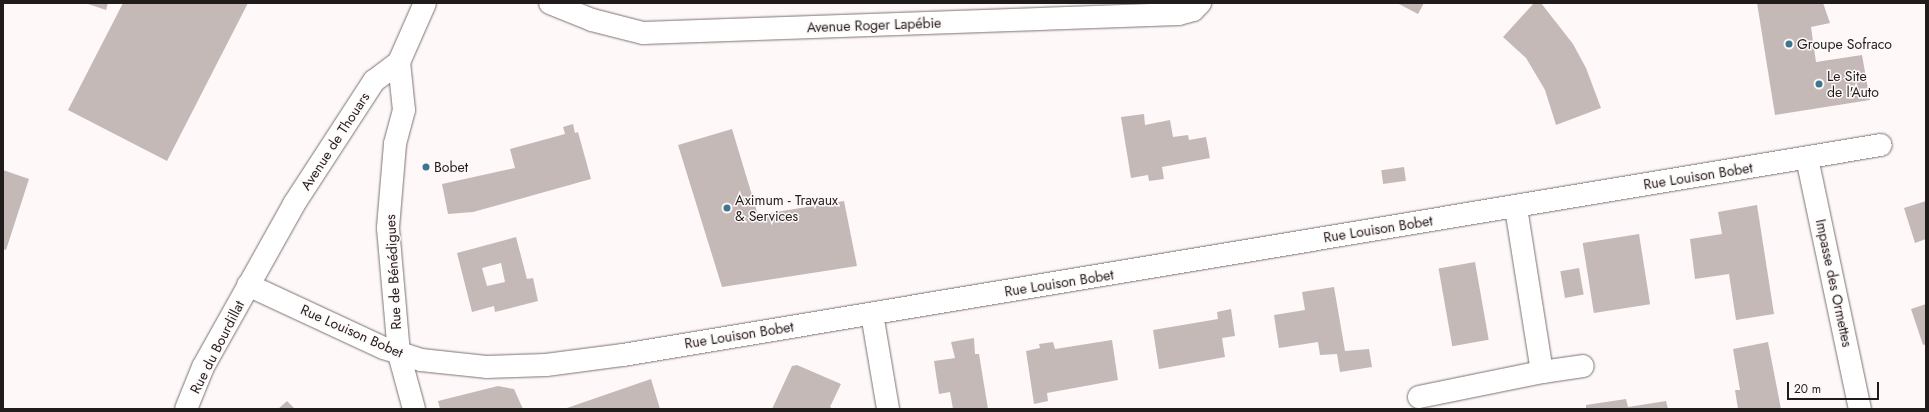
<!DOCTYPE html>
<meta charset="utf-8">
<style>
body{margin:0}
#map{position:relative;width:1929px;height:412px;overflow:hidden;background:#fef8f8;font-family:Jost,sans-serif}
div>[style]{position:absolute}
.building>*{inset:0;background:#c5b9b8;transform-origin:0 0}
.roads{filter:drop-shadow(0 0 1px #7d7271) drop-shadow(0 0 1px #7d7271)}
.minor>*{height:22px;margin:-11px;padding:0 11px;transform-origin:11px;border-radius:11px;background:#fff}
.tertiary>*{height:22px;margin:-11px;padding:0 11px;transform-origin:11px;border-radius:11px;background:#fff}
.dots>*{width:11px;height:11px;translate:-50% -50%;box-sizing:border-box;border:2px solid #fef8f8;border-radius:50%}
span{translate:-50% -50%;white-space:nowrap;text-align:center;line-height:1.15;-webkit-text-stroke:3px #fef8f8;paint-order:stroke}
.street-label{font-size:14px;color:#211c1c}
.poi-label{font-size:14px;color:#211c1c}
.left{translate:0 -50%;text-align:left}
.frame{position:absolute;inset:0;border:4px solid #211c1c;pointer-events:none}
.scale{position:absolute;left:1787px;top:382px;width:92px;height:18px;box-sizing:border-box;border:2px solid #211c1c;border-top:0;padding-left:5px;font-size:12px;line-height:14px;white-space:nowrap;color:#211c1c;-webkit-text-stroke:3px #fef8f8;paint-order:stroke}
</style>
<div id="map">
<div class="building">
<i style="clip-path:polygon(85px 3px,108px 3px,106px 10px)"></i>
<i style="clip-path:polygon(123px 3px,248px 3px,167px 161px,68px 110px)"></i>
<i style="clip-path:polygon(1397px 3px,1424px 3px,1418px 14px)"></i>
<i style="clip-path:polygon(1534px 3px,1541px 3px,1573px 44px,1586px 68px,1601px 108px,1556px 125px,1545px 90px,1535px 73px,1526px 58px,1503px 37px)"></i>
<i style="clip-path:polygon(1757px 3px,1823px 3px,1830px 23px,1811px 27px,1816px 62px,1862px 55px,1870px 100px,1775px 115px)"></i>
<i style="clip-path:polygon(1144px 114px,1145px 125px,1170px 120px,1173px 137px,1188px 135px,1189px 140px,1206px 137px,1210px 158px,1162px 167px,1164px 179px,1149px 181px,1148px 175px,1131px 178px,1121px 117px)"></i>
<i style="clip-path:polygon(573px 124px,575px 133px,578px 132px,591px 179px,473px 212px,448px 214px,442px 184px,515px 168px,510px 149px,565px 134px,563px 127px)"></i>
<i style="clip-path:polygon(732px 129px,758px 215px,844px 201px,857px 266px,722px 287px,678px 145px)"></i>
<i style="left:1404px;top:167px;width:14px;height:23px;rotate:82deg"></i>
<i style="clip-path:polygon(3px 170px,29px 179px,6px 250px,3px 249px)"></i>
<i style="clip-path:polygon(1926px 201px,1926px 239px,1915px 243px,1904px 208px)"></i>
<i style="clip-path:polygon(1757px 205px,1774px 314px,1736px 320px,1729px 274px,1695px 279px,1690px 239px,1722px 234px,1718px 212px)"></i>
<i style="left:1639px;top:234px;width:71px;height:57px;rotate:81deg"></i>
<i style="clip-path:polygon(evenodd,516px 237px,527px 279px,533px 278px,538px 301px,495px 312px,494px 306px,472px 312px,457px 253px,516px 237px,501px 263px,505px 282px,487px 286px,482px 268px,501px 263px)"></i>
<i style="left:1475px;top:262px;width:79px;height:37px;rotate:80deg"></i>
<i style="left:1579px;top:268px;width:27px;height:19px;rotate:80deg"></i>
<i style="clip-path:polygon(1334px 287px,1345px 351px,1369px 349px,1372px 367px,1340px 372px,1337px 354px,1320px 355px,1318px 342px,1279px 348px,1274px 315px,1305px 310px,1302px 292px)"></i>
<i style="clip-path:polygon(1926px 304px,1926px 344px,1923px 345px,1911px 309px)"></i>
<i style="clip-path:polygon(1231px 309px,1235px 336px,1222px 338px,1225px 357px,1159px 369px,1153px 330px,1218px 319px,1217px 312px)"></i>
<i style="clip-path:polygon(974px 338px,975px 354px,979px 354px,988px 409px,953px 409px,950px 392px,939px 394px,934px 361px,955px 358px,951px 342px)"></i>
<i style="clip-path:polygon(1112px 340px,1118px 380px,1047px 393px,1048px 401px,1034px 404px,1026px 351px,1040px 348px,1039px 344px,1053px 342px,1055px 349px)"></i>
<i style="clip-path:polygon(1768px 342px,1781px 409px,1738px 409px,1735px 390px,1740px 390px,1733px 349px)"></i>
<i style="clip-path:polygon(797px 365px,841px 384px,830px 407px,833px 409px,772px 409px,792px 366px)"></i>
<i style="clip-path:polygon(651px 379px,660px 409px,564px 409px)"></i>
<i style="clip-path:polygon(498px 386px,514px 389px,523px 409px,440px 409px,438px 401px)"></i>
<i style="clip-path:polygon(1626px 399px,1628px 407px,1666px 401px,1668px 409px,1586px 409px,1586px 405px)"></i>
<i style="clip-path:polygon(287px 401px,295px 409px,278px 409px)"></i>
</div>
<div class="roads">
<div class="minor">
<i style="left:550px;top:3px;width:45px;rotate:22deg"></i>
<i style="left:592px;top:20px;width:53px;rotate:14.3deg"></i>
<i style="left:643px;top:33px;width:536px;rotate:-2.03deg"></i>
<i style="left:1179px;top:14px;width:15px;rotate:-16deg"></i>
<i style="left:1193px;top:10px;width:10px;rotate:-45deg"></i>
<i style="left:1807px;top:158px;width:257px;rotate:78.1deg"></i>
<i style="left:248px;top:285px;width:150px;rotate:24.9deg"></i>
<i style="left:384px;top:348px;width:39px;rotate:18deg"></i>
<i style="left:421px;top:360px;width:65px;rotate:6.1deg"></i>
<i style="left:486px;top:367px;width:60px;rotate:-1.9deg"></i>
<i style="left:546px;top:365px;width:78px;rotate:-7.4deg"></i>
<i style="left:623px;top:355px;width:1275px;rotate:-9.48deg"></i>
<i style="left:872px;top:314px;width:96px;rotate:80.4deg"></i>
<i style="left:1542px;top:372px;width:41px;rotate:-8.3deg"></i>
<i style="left:1419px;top:397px;width:126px;rotate:-11.5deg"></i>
<i style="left:1542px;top:372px;width:167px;rotate:-99deg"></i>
</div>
<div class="tertiary">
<i style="left:399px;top:62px;width:48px;rotate:84.1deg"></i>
<i style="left:404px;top:110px;width:35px;rotate:105deg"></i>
<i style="left:395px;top:144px;width:84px;rotate:94.8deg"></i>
<i style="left:388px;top:228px;width:126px;rotate:85deg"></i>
<i style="left:399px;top:354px;width:57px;rotate:74.7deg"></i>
<i style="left:186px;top:409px;width:45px;rotate:-68deg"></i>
<i style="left:203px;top:367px;width:187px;rotate:-60.8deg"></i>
<i style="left:294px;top:204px;width:147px;rotate:-57deg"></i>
<i style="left:374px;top:81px;width:31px;rotate:-37deg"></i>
<i style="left:399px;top:62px;width:64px;rotate:-66.2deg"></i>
</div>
</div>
<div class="dots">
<i style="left:1789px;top:44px;background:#3c778f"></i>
<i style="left:1819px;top:84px;background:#3c778f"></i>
<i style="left:426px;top:167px;background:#3c778f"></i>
<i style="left:727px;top:208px;background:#3c778f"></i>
</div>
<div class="street-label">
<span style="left:874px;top:25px;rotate:-2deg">Avenue Roger Lapébie</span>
<span style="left:335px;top:141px;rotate:-57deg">Avenue de Thouars</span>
<span style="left:1698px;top:176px;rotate:-9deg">Rue Louison Bobet</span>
<span style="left:1378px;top:229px;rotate:-9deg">Rue Louison Bobet</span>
<span style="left:393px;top:272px;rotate:-93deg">Rue de Bénédigues</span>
<span style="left:1059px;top:283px;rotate:-9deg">Rue Louison Bobet</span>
<span style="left:1834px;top:283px;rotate:78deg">Impasse des Ormettes</span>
<span style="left:352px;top:331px;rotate:24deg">Rue Louison Bobet</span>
<span style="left:739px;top:335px;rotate:-9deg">Rue Louison Bobet</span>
<span style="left:217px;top:347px;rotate:-63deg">Rue du Bourdillat</span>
</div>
<div class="poi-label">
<span class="left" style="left:1797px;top:44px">Groupe Sofraco</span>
<span class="left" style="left:1827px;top:84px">Le Site<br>de l'Auto</span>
<span class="left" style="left:434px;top:167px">Bobet</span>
<span class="left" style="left:735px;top:208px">Aximum - Travaux<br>&amp; Services</span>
</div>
<div class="frame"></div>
<div class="scale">20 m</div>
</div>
